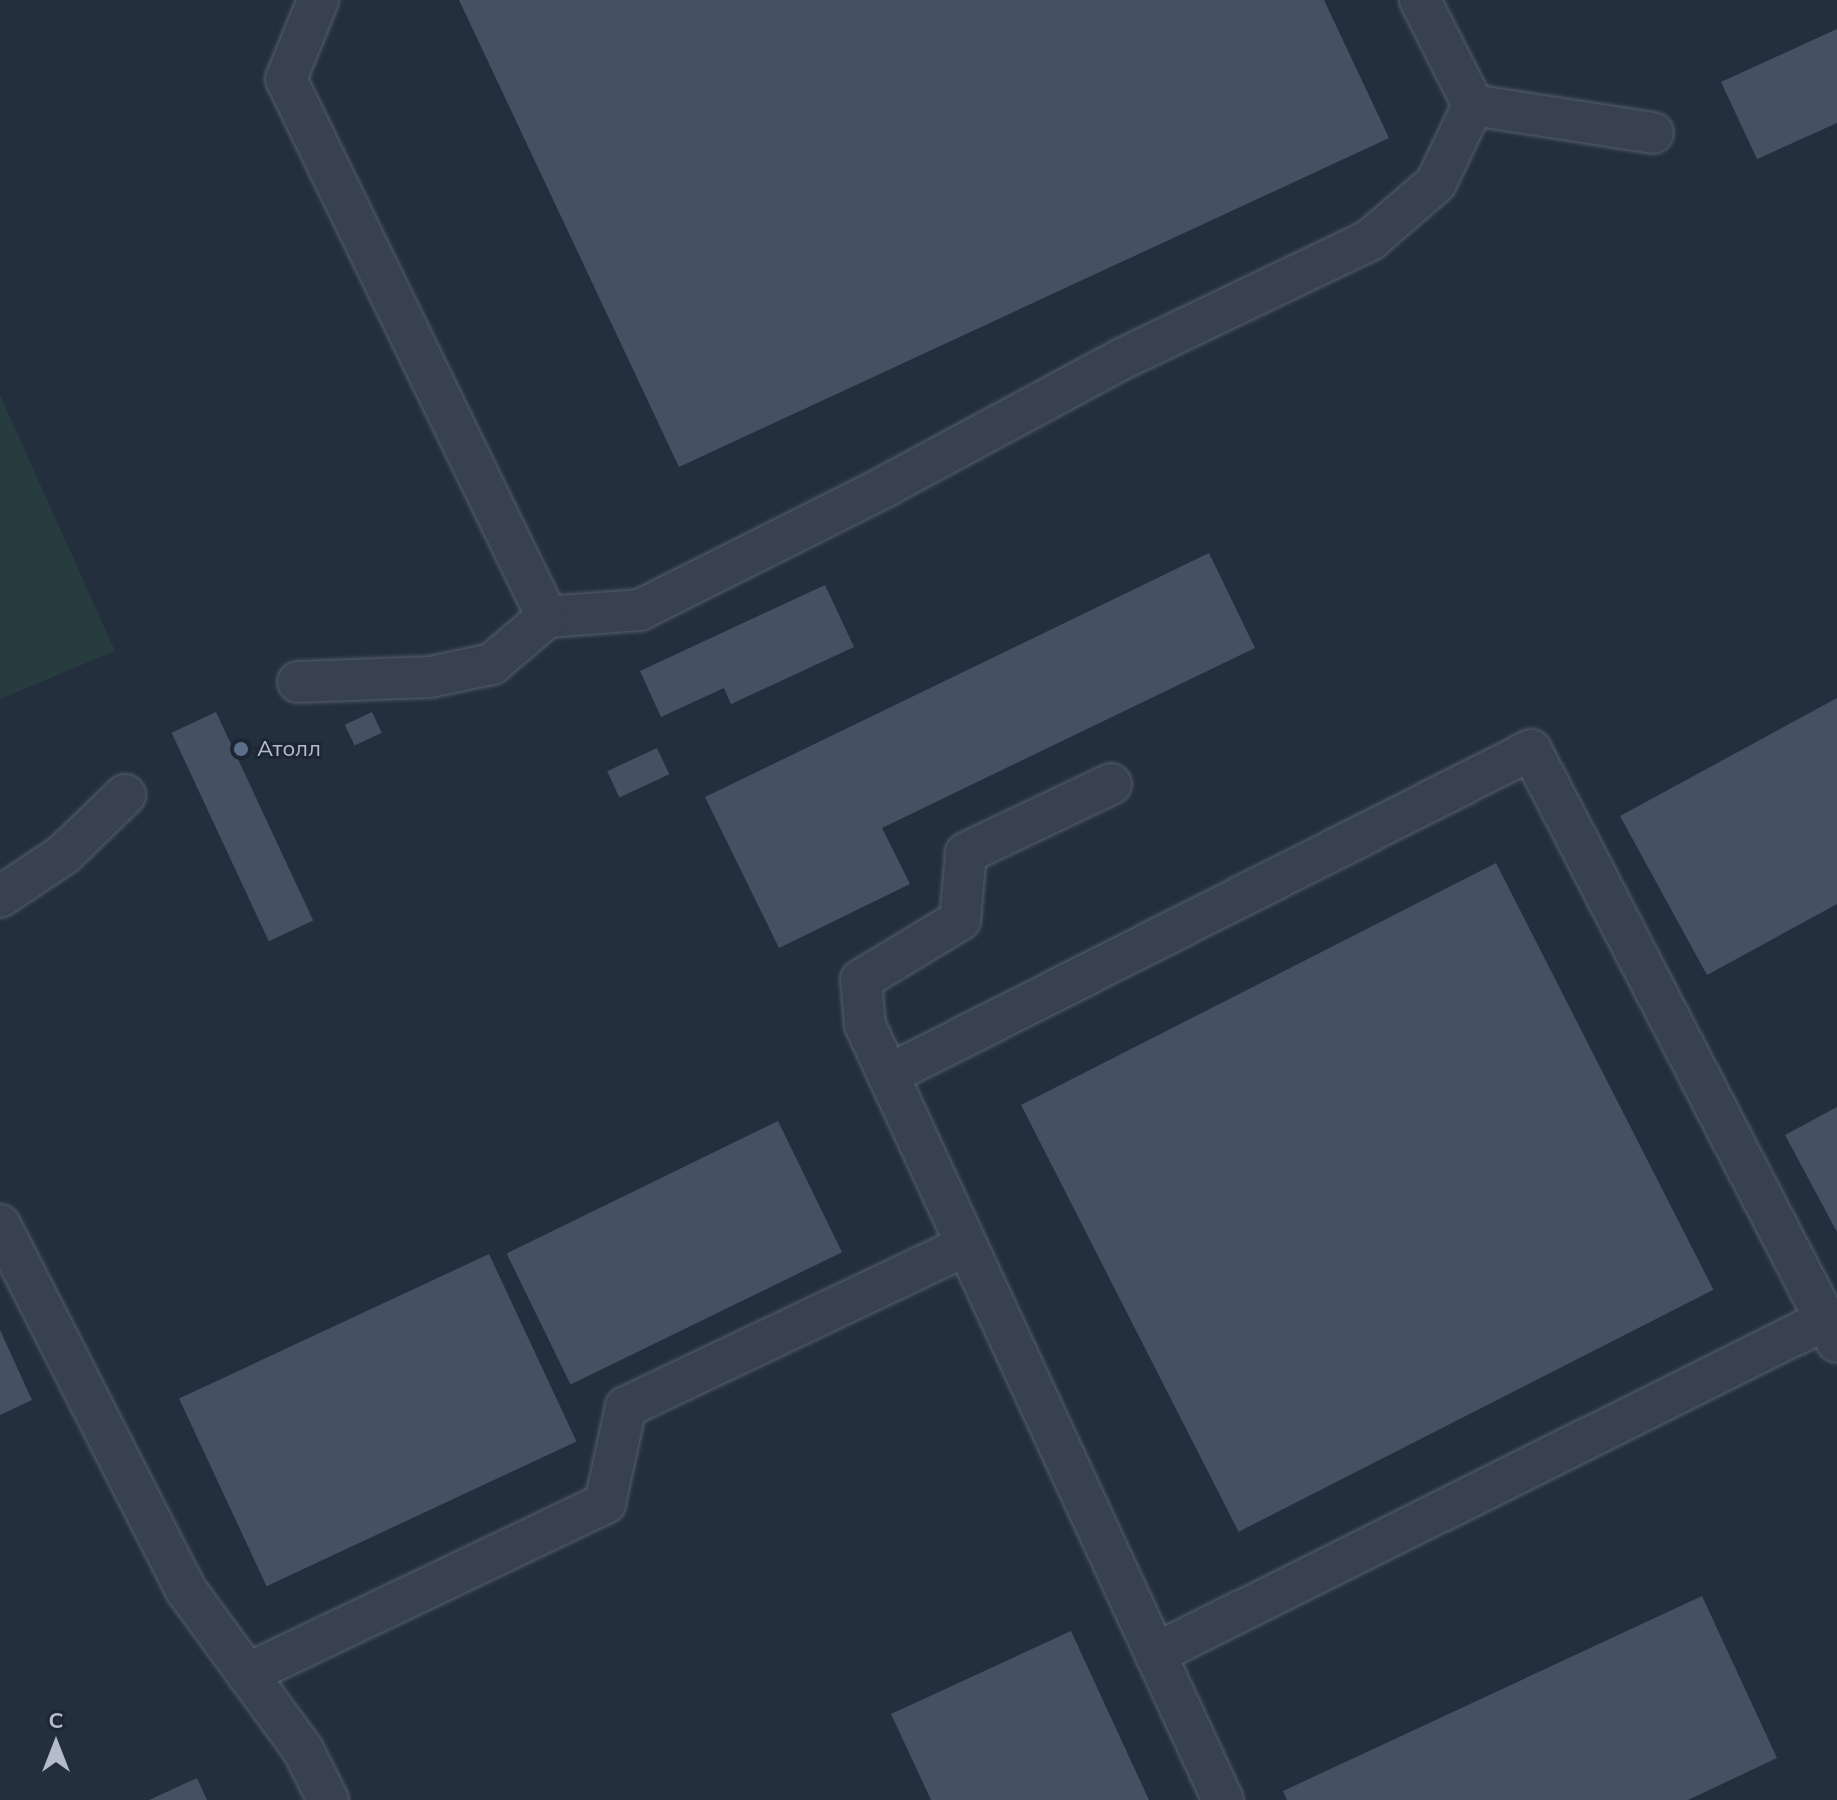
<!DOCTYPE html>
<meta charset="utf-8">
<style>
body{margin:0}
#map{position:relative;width:1837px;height:1800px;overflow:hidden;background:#242f3e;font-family:Mulish,sans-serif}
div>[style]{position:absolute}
.green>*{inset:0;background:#263c3f}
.building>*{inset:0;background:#455162;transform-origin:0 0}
.roads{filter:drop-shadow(0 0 2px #565f6c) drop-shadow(0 0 2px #565f6c)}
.minor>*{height:40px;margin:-20px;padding:0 20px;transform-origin:20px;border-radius:20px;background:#38414e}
.dots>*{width:22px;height:22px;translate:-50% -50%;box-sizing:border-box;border:4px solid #1d2633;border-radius:50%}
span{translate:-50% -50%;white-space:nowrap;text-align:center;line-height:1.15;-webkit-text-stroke:6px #1d2633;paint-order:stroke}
.poi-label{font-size:22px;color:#b4bcc9}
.left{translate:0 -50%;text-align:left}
.north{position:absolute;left:16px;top:1704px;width:80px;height:80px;-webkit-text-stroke:6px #1d2633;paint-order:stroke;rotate:0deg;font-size:22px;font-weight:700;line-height:32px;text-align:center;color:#b4bcc9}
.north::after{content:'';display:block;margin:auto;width:28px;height:36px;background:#b4bcc9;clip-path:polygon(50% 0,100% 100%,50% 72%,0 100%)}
</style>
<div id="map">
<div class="green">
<i style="clip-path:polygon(0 395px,115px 651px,0 699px)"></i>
</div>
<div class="building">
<i style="clip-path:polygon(459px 0,1324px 0,1389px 138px,679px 467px)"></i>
<i style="clip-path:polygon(1837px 29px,1837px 123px,1757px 159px,1721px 82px)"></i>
<i style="clip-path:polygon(1209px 553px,1255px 648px,882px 828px,910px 884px,779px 948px,705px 797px)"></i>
<i style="clip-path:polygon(825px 585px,854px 647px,731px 704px,724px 688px,661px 717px,640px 671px)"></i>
<i style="clip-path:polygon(1837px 698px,1837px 904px,1707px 975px,1620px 816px)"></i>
<i style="left:216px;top:712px;width:230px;height:49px;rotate:65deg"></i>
<i style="left:372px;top:712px;width:23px;height:30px;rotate:65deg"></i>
<i style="left:657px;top:748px;width:29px;height:55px;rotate:65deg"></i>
<i style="left:1496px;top:863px;width:479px;height:533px;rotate:63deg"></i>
<i style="clip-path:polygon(1837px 1107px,1837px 1232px,1785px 1135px)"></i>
<i style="left:778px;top:1121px;width:146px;height:302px;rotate:64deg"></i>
<i style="left:489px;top:1254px;width:207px;height:342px;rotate:65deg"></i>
<i style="clip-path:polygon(0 1330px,32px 1400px,0 1415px)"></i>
<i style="clip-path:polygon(1702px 1596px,1777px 1758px,1688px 1800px,1287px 1800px,1283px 1791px)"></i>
<i style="clip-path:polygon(1071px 1631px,1149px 1800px,931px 1800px,891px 1714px)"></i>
<i style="clip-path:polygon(197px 1778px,207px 1800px,149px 1800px)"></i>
</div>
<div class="roads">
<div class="minor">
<i style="left:1473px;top:105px;width:182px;rotate:8.8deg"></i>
<i style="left:547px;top:617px;width:93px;rotate:-4.3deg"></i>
<i style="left:640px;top:610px;width:278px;rotate:-26.7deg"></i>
<i style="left:888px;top:485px;width:268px;rotate:-28.3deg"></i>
<i style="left:1124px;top:358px;width:273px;rotate:-25.6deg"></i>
<i style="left:1370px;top:240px;width:87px;rotate:-40.8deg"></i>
<i style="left:1436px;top:183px;width:86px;rotate:-64.6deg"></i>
<i style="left:1473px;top:105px;width:118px;rotate:-116.8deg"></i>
<i style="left:298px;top:682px;width:132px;rotate:-2.2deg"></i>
<i style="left:430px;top:677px;width:63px;rotate:-11.8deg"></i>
<i style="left:492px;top:664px;width:72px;rotate:-40.5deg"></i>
<i style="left:547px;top:617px;width:598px;rotate:-115.88deg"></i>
<i style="left:286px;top:79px;width:85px;rotate:-67.9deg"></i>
<i style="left:1111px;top:784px;width:161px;rotate:154.6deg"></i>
<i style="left:966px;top:853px;width:67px;rotate:95.1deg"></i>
<i style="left:960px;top:920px;width:116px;rotate:148.8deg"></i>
<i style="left:861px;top:980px;width:45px;rotate:84.9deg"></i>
<i style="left:865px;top:1025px;width:854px;rotate:65.21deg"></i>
<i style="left:0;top:897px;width:77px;rotate:-33.9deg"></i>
<i style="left:64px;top:854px;width:85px;rotate:-44deg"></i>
<i style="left:888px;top:1075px;width:720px;rotate:-26.81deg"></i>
<i style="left:1531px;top:750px;width:666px;rotate:62.67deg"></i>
<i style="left:0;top:1225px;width:410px;rotate:63deg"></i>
<i style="left:186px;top:1590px;width:198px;rotate:53.8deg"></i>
<i style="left:303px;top:1750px;width:56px;rotate:63.4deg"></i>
<i style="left:1155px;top:1654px;width:749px;rotate:-26.5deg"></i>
<i style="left:247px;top:1674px;width:397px;rotate:-25.5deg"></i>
<i style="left:605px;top:1503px;width:98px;rotate:-77.7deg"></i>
<i style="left:626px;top:1407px;width:375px;rotate:-25.4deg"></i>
</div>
</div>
<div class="dots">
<i style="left:241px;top:749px;background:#5c6f8a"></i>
</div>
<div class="poi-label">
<span class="left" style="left:257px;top:749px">Атолл</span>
</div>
<div class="north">С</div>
</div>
